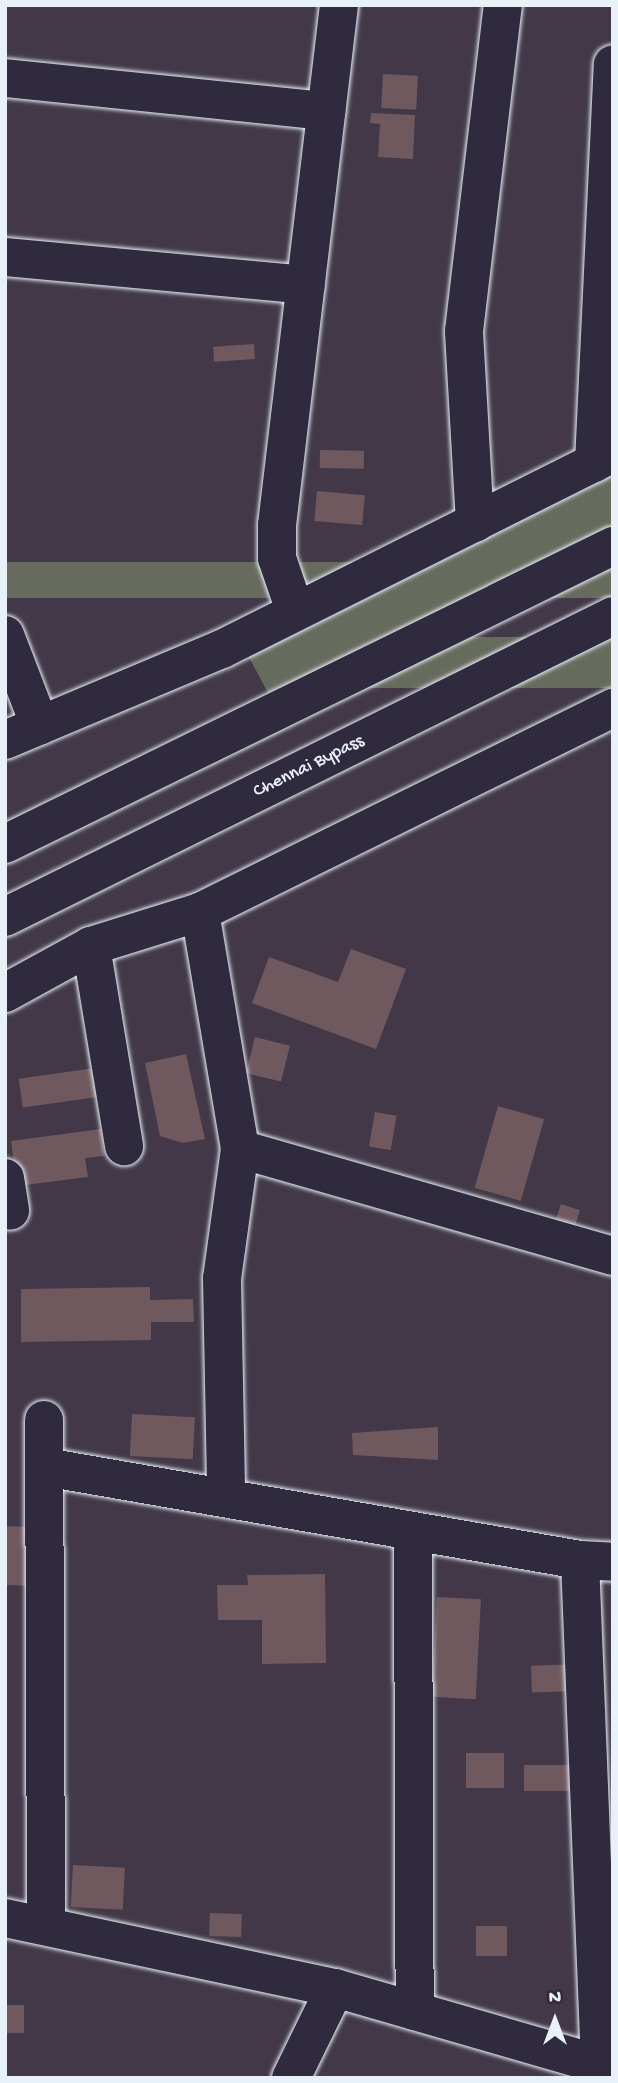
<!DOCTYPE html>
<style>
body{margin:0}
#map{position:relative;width:618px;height:2083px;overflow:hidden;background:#423847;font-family:"Gochi Hand",sans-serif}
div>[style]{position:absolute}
.green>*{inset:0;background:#666b5e;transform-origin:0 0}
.building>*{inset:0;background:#6f595e;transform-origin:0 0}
.roads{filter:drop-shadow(0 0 2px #e8f1f8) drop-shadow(0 0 2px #e8f1f8)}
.minor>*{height:38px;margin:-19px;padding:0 19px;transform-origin:19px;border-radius:19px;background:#2f2a3d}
.highway>*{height:38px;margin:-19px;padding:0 19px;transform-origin:19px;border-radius:19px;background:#2f2a3d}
span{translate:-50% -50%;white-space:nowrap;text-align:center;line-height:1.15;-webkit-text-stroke:5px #2f2a3d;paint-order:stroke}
.street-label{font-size:19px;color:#e8f1f8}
.frame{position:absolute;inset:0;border:7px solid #e8f1f8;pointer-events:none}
.north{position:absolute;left:520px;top:1985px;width:70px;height:70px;-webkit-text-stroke:5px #2f2a3d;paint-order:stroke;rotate:0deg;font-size:19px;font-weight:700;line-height:28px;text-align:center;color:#e8f1f8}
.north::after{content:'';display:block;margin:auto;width:24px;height:32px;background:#e8f1f8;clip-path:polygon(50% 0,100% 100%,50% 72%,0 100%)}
</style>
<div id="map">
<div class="green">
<i style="clip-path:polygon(613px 474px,613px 527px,268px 693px,248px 655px)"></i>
<i style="left:613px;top:562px;width:36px;height:678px;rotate:90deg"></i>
<i style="left:613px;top:637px;width:51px;height:336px;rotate:90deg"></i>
</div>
<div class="building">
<i style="left:383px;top:74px;width:35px;height:34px;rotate:3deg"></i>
<i style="clip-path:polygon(371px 113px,415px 115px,413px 159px,378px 157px,380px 124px,370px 123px)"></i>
<i style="left:254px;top:344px;width:15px;height:41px;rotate:86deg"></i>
<i style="left:320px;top:450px;width:44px;height:18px;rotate:1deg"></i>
<i style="left:317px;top:491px;width:48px;height:30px;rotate:5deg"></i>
<i style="clip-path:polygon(351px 949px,406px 969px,376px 1049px,252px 1003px,269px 957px,338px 982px)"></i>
<i style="left:255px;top:1037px;width:36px;height:37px;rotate:14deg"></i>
<i style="clip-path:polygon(186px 1054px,205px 1139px,183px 1143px,160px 1136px,145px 1063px)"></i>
<i style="left:95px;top:1068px;width:29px;height:77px;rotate:82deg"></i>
<i style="left:498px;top:1106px;width:48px;height:85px;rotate:16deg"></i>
<i style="left:375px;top:1112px;width:22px;height:35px;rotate:10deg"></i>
<i style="clip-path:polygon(101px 1129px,104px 1156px,85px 1158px,88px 1177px,17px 1186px,11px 1141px)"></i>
<i style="left:561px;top:1204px;width:20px;height:28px;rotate:18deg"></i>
<i style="clip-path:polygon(150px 1287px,150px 1300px,193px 1299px,194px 1322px,151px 1322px,151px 1340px,21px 1342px,21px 1289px)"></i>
<i style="left:132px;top:1414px;width:63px;height:42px;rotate:3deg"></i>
<i style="clip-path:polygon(438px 1427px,438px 1460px,353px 1455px,352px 1433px)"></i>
<i style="left:5px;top:1526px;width:31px;height:59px;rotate:2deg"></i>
<i style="clip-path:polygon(325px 1574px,326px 1663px,262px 1664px,262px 1620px,218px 1620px,217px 1585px,248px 1585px,247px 1575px)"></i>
<i style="left:437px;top:1597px;width:44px;height:100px;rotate:3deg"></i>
<i style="left:578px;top:1664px;width:27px;height:47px;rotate:88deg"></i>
<i style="left:466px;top:1753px;width:38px;height:35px"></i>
<i style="left:524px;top:1765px;width:62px;height:26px"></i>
<i style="left:73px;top:1865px;width:52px;height:42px;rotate:3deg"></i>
<i style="left:210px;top:1913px;width:32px;height:23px;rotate:2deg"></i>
<i style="left:476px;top:1926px;width:31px;height:30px"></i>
<i style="left:5px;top:2005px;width:19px;height:28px"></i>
</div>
<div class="roads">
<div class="minor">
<i style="left:5px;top:78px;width:323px;rotate:5.9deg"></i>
<i style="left:5px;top:257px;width:302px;rotate:5.3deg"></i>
<i style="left:594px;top:463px;width:399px;rotate:-87.3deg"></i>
<i style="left:475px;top:523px;width:192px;rotate:-93.3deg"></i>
<i style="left:464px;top:331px;width:328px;rotate:-83.2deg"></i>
<i style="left:294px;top:608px;width:53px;rotate:-108.8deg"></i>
<i style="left:277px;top:558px;width:33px;rotate:-90deg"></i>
<i style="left:277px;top:525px;width:524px;rotate:-83.2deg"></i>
<i style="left:5px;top:635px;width:97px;rotate:69deg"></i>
<i style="left:5px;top:740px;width:235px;rotate:-22.8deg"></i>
<i style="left:222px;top:649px;width:437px;rotate:-26.6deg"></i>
<i style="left:200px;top:912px;width:240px;rotate:80.4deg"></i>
<i style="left:240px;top:1149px;width:130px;rotate:97.9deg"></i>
<i style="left:222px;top:1278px;width:216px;rotate:88.9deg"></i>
<i style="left:91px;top:946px;width:203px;rotate:80.6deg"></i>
<i style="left:5px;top:993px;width:98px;rotate:-28.7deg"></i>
<i style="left:91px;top:946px;width:114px;rotate:-17.3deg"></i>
<i style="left:200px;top:912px;width:461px;rotate:-26.3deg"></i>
<i style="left:240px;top:1149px;width:388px;rotate:16deg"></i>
<i style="left:5px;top:1178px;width:33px;rotate:81deg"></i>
<i style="left:44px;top:1420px;width:502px;rotate:89.77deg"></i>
<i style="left:45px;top:1467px;width:543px;rotate:9.86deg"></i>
<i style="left:580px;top:1560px;width:505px;rotate:87.73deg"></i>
<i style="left:413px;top:1534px;width:477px;rotate:89.8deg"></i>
<i style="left:580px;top:1560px;width:33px;rotate:3deg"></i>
<i style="left:5px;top:1918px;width:337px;rotate:12deg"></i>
<i style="left:335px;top:1988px;width:289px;rotate:16.1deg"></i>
<i style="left:291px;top:2078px;width:100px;rotate:-63.9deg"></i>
</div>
<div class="highway">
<i style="left:5px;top:844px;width:677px;rotate:-26.11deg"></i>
<i style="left:5px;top:917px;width:678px;rotate:-26.34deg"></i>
</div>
</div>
<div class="street-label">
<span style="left:309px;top:767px;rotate:-26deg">Chennai Bypass</span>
</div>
<div class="frame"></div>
<div class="north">N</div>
</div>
